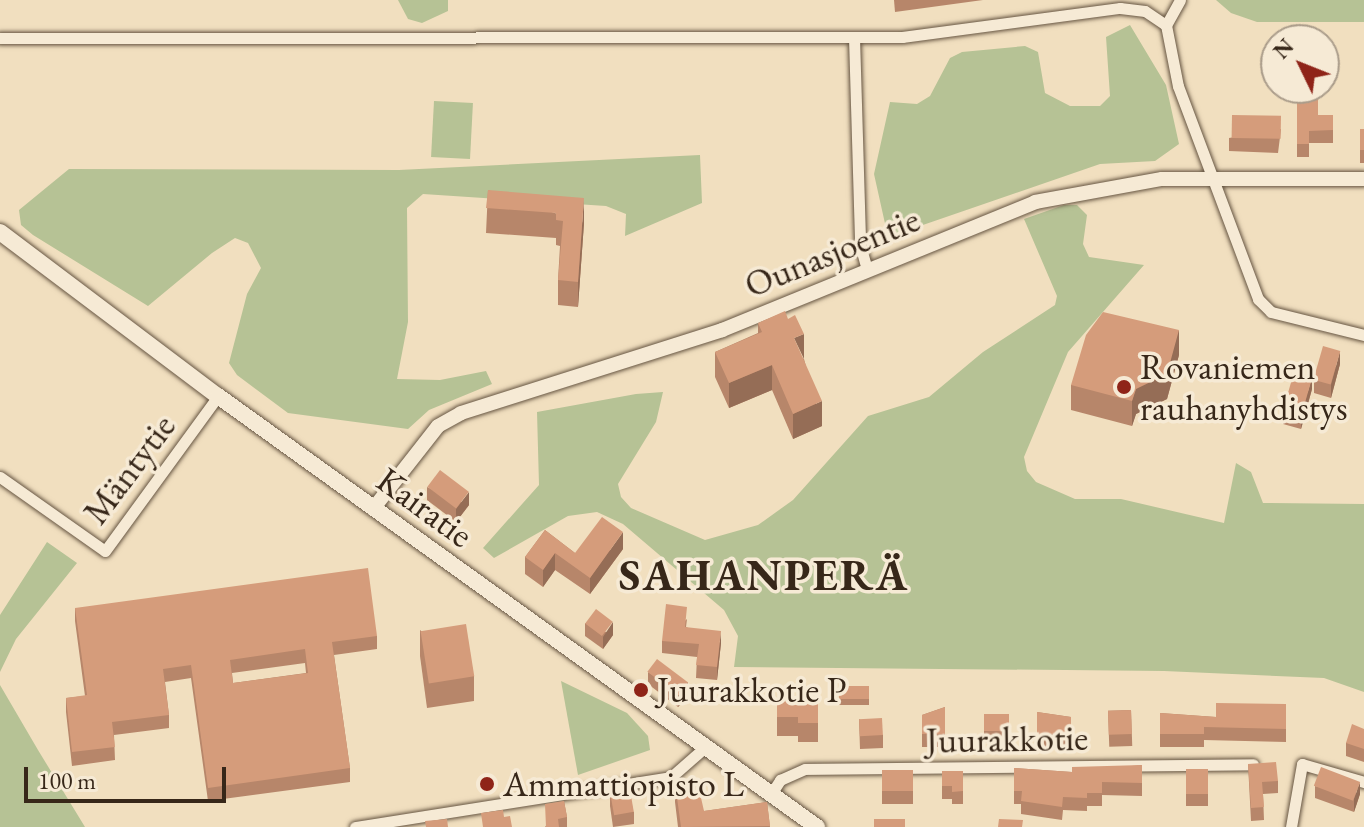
<!DOCTYPE html>
<meta charset="utf-8">
<style>
body{margin:0}
#map{position:relative;width:1364px;height:827px;overflow:hidden;background:#f1dfbf;font-family:"EB Garamond",serif}
div>[style]{position:absolute}
.green>*{inset:0;background:#b6c295;transform-origin:0 0}
.roads{filter:drop-shadow(0 0 2px #665542) drop-shadow(0 0 2px #665542)}
.minor>*{height:11px;margin:-5.5px;padding:0 5.5px;transform-origin:5.5px;border-radius:5.5px;background:#f6ead5}
.tertiary>*{height:14px;margin:-7px;padding:0 7px;transform-origin:7px;border-radius:7px;background:#f6ead5}
.secondary>*{height:16px;margin:-8px;padding:0 8px;transform-origin:8px;border-radius:8px;background:#f6ead5}
.wall>*{inset:0;background:#b7866a;transform-origin:0 0}
.shaded-wall>*{inset:0;background:#956d56}
.building>*{inset:0;background:#d59c7b;transform-origin:0 0}
.dots>*{width:22px;height:22px;translate:-50% -50%;box-sizing:border-box;border:4px solid #f6ead5;border-radius:50%}
span{translate:-50% -50%;white-space:nowrap;text-align:center;line-height:1.15;-webkit-text-stroke:7px #f6ead5;paint-order:stroke}
.street-label{font-size:36px;color:#372719}
.poi-label{font-size:36px;color:#372719}
.left{translate:0 -50%;text-align:left}
.district-label{font-size:44px;color:#372719;font-weight:700;letter-spacing:2px}
.north{position:absolute;left:1260px;top:24px;width:80px;height:80px;box-sizing:border-box;background:#f6ead5;border:2px solid #aa9c8a;border-radius:50%;rotate:313deg;font-size:22px;font-weight:700;line-height:32px;text-align:center;color:#372719}
.north::after{content:'';display:block;margin:auto;width:28px;height:36px;background:#8f2418;clip-path:polygon(50% 0,100% 100%,50% 72%,0 100%)}
.scale{position:absolute;left:24px;top:767px;width:202px;height:36px;box-sizing:border-box;border:4px solid #372719;border-top:0;padding-left:10px;font-size:24px;line-height:28px;white-space:nowrap;color:#372719;-webkit-text-stroke:6px #f6ead5;paint-order:stroke}
</style>
<div id="map">
<div class="green">
<i style="clip-path:polygon(398px 0,448px 0,448px 11px,422px 23px,408px 19px)"></i>
<i style="clip-path:polygon(1216px 0,1364px 0,1364px 22px,1257px 22px,1231px 13px)"></i>
<i style="clip-path:polygon(1130px 25px,1166px 85px,1179px 144px,1155px 161px,1100px 164px,888px 237px,874px 174px,890px 102px,917px 104px,930px 96px,950px 58px,962px 52px,1025px 46px,1038px 52px,1045px 93px,1070px 106px,1100px 106px,1110px 96px,1106px 37px)"></i>
<i style="left:434px;top:101px;width:39px;height:56px;rotate:3deg"></i>
<i style="clip-path:polygon(700px 155px,702px 203px,625px 236px,626px 214px,606px 206px,423px 194px,407px 208px,408px 322px,397px 379px,440px 380px,486px 371px,492px 384px,429px 410px,408px 429px,288px 413px,237px 375px,229px 363px,247px 294px,261px 268px,248px 243px,235px 238px,212px 253px,148px 306px,33px 235px,21px 225px,19px 210px,69px 169px,399px 170px)"></i>
<i style="clip-path:polygon(1064px 205px,1077px 205px,1087px 215px,1083px 244px,1089px 257px,1144px 265px,1068px 352px,1024px 457px,1027px 471px,1036px 482px,1075px 499px,1121px 499px,1224px 523px,1236px 463px,1251px 472px,1263px 503px,1364px 504px,1364px 692px,1324px 678px,1164px 671px,734px 667px,738px 636px,724px 610px,623px 524px,597px 512px,568px 516px,494px 558px,483px 548px,539px 485px,537px 412px,636px 394px,663px 392px,656px 422px,618px 484px,621px 497px,631px 508px,705px 540px,758px 525px,793px 500px,868px 416px,929px 397px,983px 352px,1055px 305px,1057px 296px,1024px 219px)"></i>
<i style="clip-path:polygon(47px 542px,77px 563px,16px 639px,0 672px,0 615px)"></i>
<i style="clip-path:polygon(561px 681px,627px 713px,648px 736px,650px 750px,578px 775px)"></i>
<i style="clip-path:polygon(0 685px,38px 750px,85px 827px,0 827px)"></i>
</div>
<div class="roads">
<div class="minor">
<i style="left:1180px;top:0;width:29px;rotate:119deg"></i>
<i style="left:1166px;top:25px;width:62px;rotate:78.9deg"></i>
<i style="left:1178px;top:86px;width:228px;rotate:69.4deg"></i>
<i style="left:1258px;top:299px;width:18px;rotate:45deg"></i>
<i style="left:1271px;top:312px;width:96px;rotate:13.9deg"></i>
<i style="left:854px;top:37px;width:208px;rotate:88.3deg"></i>
<i style="left:860px;top:245px;width:25px;rotate:74deg"></i>
<i style="left:0;top:38px;width:902px;rotate:-0.06deg"></i>
<i style="left:902px;top:37px;width:220px;rotate:-7.6deg"></i>
<i style="left:1120px;top:8px;width:25px;rotate:7deg"></i>
<i style="left:1145px;top:11px;width:25px;rotate:34deg"></i>
<i style="left:0;top:477px;width:128px;rotate:35.2deg"></i>
<i style="left:105px;top:551px;width:192px;rotate:-53.9deg"></i>
<i style="left:771px;top:794px;width:17px;rotate:-57deg"></i>
<i style="left:780px;top:780px;width:27px;rotate:-24deg"></i>
<i style="left:805px;top:769px;width:448px;rotate:-0.6deg"></i>
<i style="left:355px;top:827px;width:320px;rotate:-9deg"></i>
<i style="left:671px;top:777px;width:44px;rotate:-41.3deg"></i>
<i style="left:1291px;top:827px;width:64px;rotate:-80.1deg"></i>
<i style="left:1302px;top:764px;width:65px;rotate:16.2deg"></i>
</div>
<div class="tertiary">
<i style="left:373px;top:509px;width:105px;rotate:-51.9deg"></i>
<i style="left:438px;top:426px;width:26px;rotate:-29deg"></i>
<i style="left:461px;top:413px;width:274px;rotate:-17.6deg"></i>
<i style="left:722px;top:330px;width:338px;rotate:-22.2deg"></i>
<i style="left:1035px;top:202px;width:129px;rotate:-10.3deg"></i>
<i style="left:1162px;top:179px;width:202px"></i>
</div>
<div class="secondary">
<i style="left:0;top:232px;width:273px;rotate:37deg"></i>
<i style="left:218px;top:396px;width:738px;rotate:35.74deg"></i>
</div>
</div>
<div class="wall">
<i style="clip-path:polygon(894px 0,983px 0,895px 12px)"></i>
<i style="clip-path:polygon(1297px 99px,1318px 115px,1333px 115px,1333px 143px,1309px 143px,1309px 157px,1297px 157px)"></i>
<i style="clip-path:polygon(1281px 129px,1278px 153px,1229px 151px,1229px 138px)"></i>
<i style="left:1360px;top:129px;width:4px;height:34px"></i>
<i style="clip-path:polygon(488px 190px,584px 223px,578px 307px,558px 305px,558px 280px,560px 246px,556px 245px,556px 238px,486px 233px)"></i>
<i style="clip-path:polygon(758px 323px,804px 359px,822px 426px,793px 439px,772px 390px,729px 408px,715px 377px,715px 352px,758px 333px)"></i>
<i style="clip-path:polygon(1179px 355px,1167px 399px,1136px 414px,1132px 426px,1071px 410px,1071px 385px)"></i>
<i style="clip-path:polygon(1340px 364px,1331px 398px,1314px 393px,1314px 380px)"></i>
<i style="clip-path:polygon(1312px 389px,1301px 429px,1283px 424px,1283px 411px)"></i>
<i style="clip-path:polygon(427px 487px,469px 505px,456px 522px,427px 500px)"></i>
<i style="clip-path:polygon(545px 530px,575px 553px,623px 549px,590px 594px,555px 570px,543px 587px,525px 574px,525px 557px)"></i>
<i style="clip-path:polygon(evenodd,75px 608px,377px 636px,377px 649px,334px 655px,350px 768px,350px 782px,208px 801px,191px 678px,165px 682px,169px 715px,169px 728px,114px 735px,115px 760px,72px 766px,66px 712px,66px 698px,85px 696px,75px 621px,75px 608px,305px 663px,306px 673px,233px 683px,232px 673px,305px 663px)"></i>
<i style="clip-path:polygon(687px 619px,686px 627px,721px 643px,717px 680px,696px 678px,697px 657px,662px 653px,662px 641px)"></i>
<i style="clip-path:polygon(585px 623px,613px 635px,603px 649px,585px 636px)"></i>
<i style="clip-path:polygon(420px 630px,474px 676px,474px 701px,427px 708px,420px 656px)"></i>
<i style="clip-path:polygon(648px 672px,688px 695px,678px 707px,648px 684px)"></i>
<i style="left:869px;top:686px;width:19px;height:30px;rotate:90deg"></i>
<i style="clip-path:polygon(777px 697px,818px 697px,818px 742px,798px 742px,798px 736px,777px 736px)"></i>
<i style="clip-path:polygon(1286px 704px,1286px 742px,1204px 740px,1204px 747px,1160px 747px,1160px 713px,1216px 717px)"></i>
<i style="clip-path:polygon(945px 707px,945px 747px,922px 747px,922px 715px)"></i>
<i style="left:1131px;top:710px;width:36px;height:23px;rotate:88deg"></i>
<i style="clip-path:polygon(1037px 712px,1071px 717px,1071px 747px,1037px 747px)"></i>
<i style="left:984px;top:714px;width:25px;height:29px"></i>
<i style="clip-path:polygon(859px 719px,883px 735px,883px 748px,860px 749px)"></i>
<i style="clip-path:polygon(1364px 729px,1364px 762px,1346px 756px,1346px 743px)"></i>
<i style="clip-path:polygon(1248px 764px,1278px 781px,1278px 793px,1263px 794px,1264px 820px,1251px 821px)"></i>
<i style="clip-path:polygon(1142px 765px,1142px 796px,1102px 795px,1102px 806px,1087px 806px,1087px 811px,1063px 810px,1062px 820px,1021px 814px,1021px 804px,1014px 804px,1014px 768px,1072px 772px)"></i>
<i style="left:1186px;top:769px;width:22px;height:37px"></i>
<i style="left:882px;top:770px;width:31px;height:34px"></i>
<i style="clip-path:polygon(942px 771px,963px 771px,963px 804px,952px 804px,952px 799px,942px 799px)"></i>
<i style="clip-path:polygon(675px 783px,704px 811px,767px 802px,770px 827px,678px 827px,675px 802px)"></i>
<i style="clip-path:polygon(1315px 786px,1360px 794px,1354px 812px,1315px 798px)"></i>
<i style="clip-path:polygon(610px 793px,634px 812px,634px 824px,613px 827px,610px 806px)"></i>
<i style="clip-path:polygon(564px 801px,567px 817px,567px 827px,545px 827px)"></i>
</div>
<div class="shaded-wall">
<i style="clip-path:polygon(584px 198px,584px 223px,578px 307px,578px 282px)"></i>
<i style="clip-path:polygon(1179px 330px,1179px 355px,1167px 399px,1136px 414px,1132px 426px,1132px 401px,1136px 389px)"></i>
<i style="clip-path:polygon(804px 334px,804px 359px,794px 338px)"></i>
<i style="clip-path:polygon(1340px 351px,1340px 364px,1331px 398px,1331px 385px)"></i>
<i style="clip-path:polygon(772px 365px,772px 390px,729px 408px,729px 383px)"></i>
<i style="clip-path:polygon(1312px 377px,1312px 389px,1301px 429px,1301px 416px)"></i>
<i style="clip-path:polygon(822px 401px,822px 426px,793px 439px,793px 414px)"></i>
<i style="clip-path:polygon(469px 492px,469px 505px,456px 522px,456px 509px)"></i>
<i style="clip-path:polygon(623px 532px,623px 549px,590px 594px,590px 578px)"></i>
<i style="clip-path:polygon(555px 553px,555px 570px,543px 587px,543px 570px)"></i>
<i style="clip-path:polygon(613px 622px,613px 635px,603px 649px,603px 637px)"></i>
<i style="clip-path:polygon(721px 631px,721px 643px,717px 680px,717px 667px)"></i>
<i style="clip-path:polygon(688px 682px,688px 695px,678px 707px,678px 695px)"></i>
<i style="clip-path:polygon(1360px 782px,1360px 794px,1354px 812px,1354px 799px)"></i>
</div>
<div class="building">
<i style="clip-path:polygon(1297px 99px,1318px 99px,1318px 115px,1333px 115px,1333px 130px,1309px 131px,1309px 144px,1297px 144px)"></i>
<i style="left:1232px;top:115px;width:49px;height:23px;rotate:1deg"></i>
<i style="left:1360px;top:129px;width:4px;height:21px"></i>
<i style="clip-path:polygon(488px 190px,584px 198px,578px 282px,558px 280px,563px 221px,556px 220px,556px 213px,486px 208px)"></i>
<i style="clip-path:polygon(785px 311px,788px 319px,795px 315px,804px 334px,794px 338px,822px 401px,793px 414px,772px 365px,729px 383px,715px 352px,762px 332px,758px 323px)"></i>
<i style="clip-path:polygon(1103px 312px,1179px 330px,1167px 374px,1136px 389px,1132px 401px,1071px 385px,1086px 335px)"></i>
<i style="left:1323px;top:346px;width:18px;height:35px;rotate:16deg"></i>
<i style="left:1294px;top:372px;width:19px;height:41px;rotate:16deg"></i>
<i style="left:440px;top:470px;width:36px;height:21px;rotate:37deg"></i>
<i style="clip-path:polygon(602px 517px,623px 532px,590px 578px,555px 553px,543px 570px,525px 557px,545px 530px,575px 553px)"></i>
<i style="clip-path:polygon(evenodd,368px 568px,377px 636px,332px 642px,350px 768px,208px 788px,191px 665px,163px 669px,169px 715px,112px 722px,115px 747px,72px 752px,66px 698px,87px 695px,75px 608px,368px 568px,305px 649px,308px 673px,233px 683px,230px 660px,305px 649px)"></i>
<i style="clip-path:polygon(666px 604px,687px 607px,685px 627px,721px 631px,717px 667px,696px 665px,699px 644px,662px 641px)"></i>
<i style="left:596px;top:609px;width:21px;height:18px;rotate:37deg"></i>
<i style="left:466px;top:624px;width:53px;height:46px;rotate:81deg"></i>
<i style="left:657px;top:659px;width:39px;height:16px;rotate:37deg"></i>
<i style="left:869px;top:686px;width:13px;height:30px;rotate:90deg"></i>
<i style="clip-path:polygon(777px 697px,818px 697px,818px 723px,798px 723px,798px 717px,777px 717px)"></i>
<i style="clip-path:polygon(1216px 703px,1286px 704px,1286px 729px,1204px 727px,1204px 734px,1160px 734px,1160px 713px,1216px 717px)"></i>
<i style="clip-path:polygon(945px 707px,945px 734px,922px 734px,922px 715px)"></i>
<i style="left:1131px;top:710px;width:24px;height:23px;rotate:88deg"></i>
<i style="clip-path:polygon(1037px 712px,1071px 717px,1071px 734px,1037px 734px)"></i>
<i style="left:984px;top:714px;width:25px;height:17px"></i>
<i style="left:882px;top:718px;width:17px;height:23px;rotate:87deg"></i>
<i style="clip-path:polygon(1352px 724px,1364px 729px,1364px 749px,1346px 743px)"></i>
<i style="clip-path:polygon(1276px 762px,1278px 781px,1262px 782px,1264px 807px,1251px 808px,1248px 764px)"></i>
<i style="clip-path:polygon(1142px 765px,1142px 783px,1102px 782px,1102px 793px,1087px 793px,1087px 798px,1063px 797px,1062px 807px,1021px 801px,1022px 791px,1014px 791px,1014px 768px,1072px 772px,1072px 767px)"></i>
<i style="left:1321px;top:767px;width:42px;height:20px;rotate:21deg"></i>
<i style="left:1186px;top:769px;width:22px;height:25px"></i>
<i style="left:882px;top:770px;width:31px;height:21px"></i>
<i style="clip-path:polygon(942px 771px,963px 771px,963px 791px,952px 792px,952px 786px,942px 786px)"></i>
<i style="clip-path:polygon(697px 780px,704px 811px,767px 802px,770px 826px,681px 827px,675px 783px)"></i>
<i style="left:630px;top:790px;width:22px;height:20px;rotate:80deg"></i>
<i style="clip-path:polygon(564px 801px,567px 817px,558px 819px,559px 827px,546px 827px,545px 804px)"></i>
<i style="clip-path:polygon(503px 810px,504px 817px,510px 816px,512px 827px,483px 827px,481px 813px)"></i>
<i style="clip-path:polygon(447px 819px,448px 827px,426px 827px,425px 821px)"></i>
<i style="left:874px;top:819px;width:31px;height:8px"></i>
<i style="clip-path:polygon(999px 819px,1023px 820px,1022px 827px,998px 827px)"></i>
</div>
<div class="dots">
<i style="left:1124px;top:387px;background:#8f2418"></i>
<i style="left:641px;top:690px;background:#8f2418"></i>
<i style="left:487px;top:784px;background:#8f2418"></i>
</div>
<div class="street-label">
<span style="left:832px;top:252px;rotate:-22deg">Ounasjoentie</span>
<span style="left:129px;top:469px;rotate:-53deg">Mäntytie</span>
<span style="left:425px;top:507px;rotate:36deg">Kairatie</span>
<span style="left:1007px;top:739px;rotate:-1deg">Juurakkotie</span>
</div>
<div class="poi-label">
<span class="left" style="left:1140px;top:387px">Rovaniemen<br>rauhanyhdistys</span>
<span class="left" style="left:657px;top:690px">Juurakkotie P</span>
<span class="left" style="left:503px;top:784px">Ammattiopisto L</span>
</div>
<div class="district-label">
<span style="left:764px;top:575px">SAHANPERÄ</span>
</div>
<div class="north">N</div>
<div class="scale">100 m</div>
</div>
